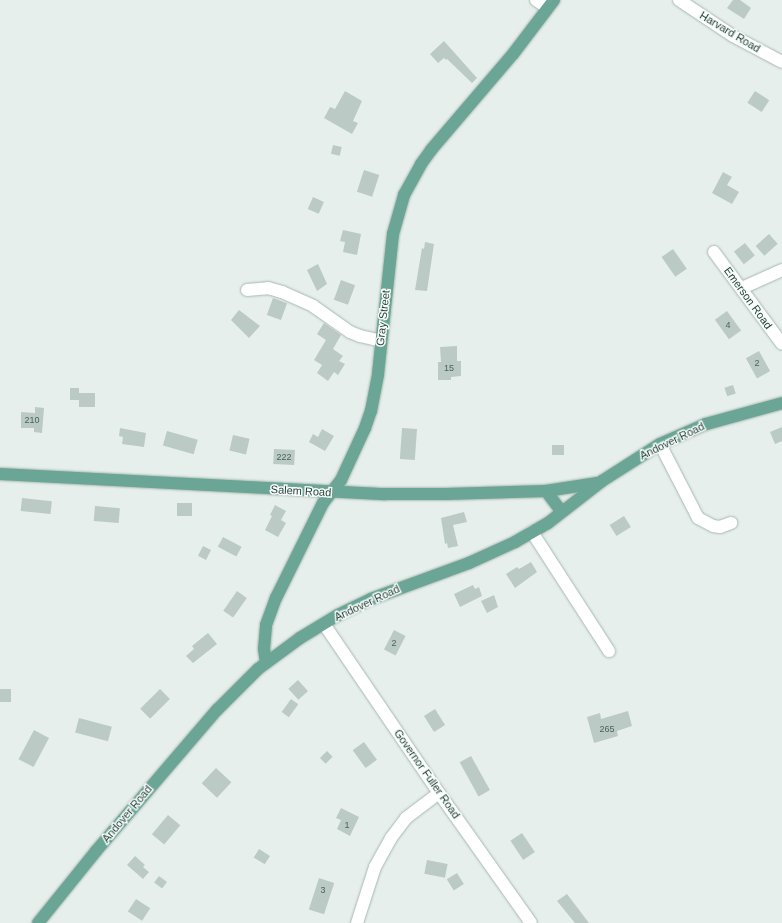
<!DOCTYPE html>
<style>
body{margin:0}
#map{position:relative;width:782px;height:923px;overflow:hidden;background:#e6efeb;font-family:Arial,sans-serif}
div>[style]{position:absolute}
.building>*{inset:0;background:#bbcac4;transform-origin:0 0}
.roads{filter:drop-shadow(0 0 1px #a8b8b2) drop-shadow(0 0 1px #a8b8b2)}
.minor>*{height:12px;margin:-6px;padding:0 6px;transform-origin:6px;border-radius:6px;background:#fff}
.major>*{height:12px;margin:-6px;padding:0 6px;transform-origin:6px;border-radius:6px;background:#6aa596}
span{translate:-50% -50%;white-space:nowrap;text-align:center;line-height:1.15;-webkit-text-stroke:3px #f7fbf9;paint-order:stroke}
.number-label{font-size:9px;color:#4a645c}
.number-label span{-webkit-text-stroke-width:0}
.street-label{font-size:11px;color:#24423a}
</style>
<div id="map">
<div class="building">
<i style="clip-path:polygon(733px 0,740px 0,751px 8px,744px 19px,727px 8px)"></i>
<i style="clip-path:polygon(444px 41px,477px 78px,472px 83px,447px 59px,446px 60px,444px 58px,438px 63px,430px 54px)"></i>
<i style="clip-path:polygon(345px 91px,362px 101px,353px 121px,358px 123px,352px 134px,324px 118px,330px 107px,335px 109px)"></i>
<i style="left:755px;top:91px;width:17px;height:14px;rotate:33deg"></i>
<i style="left:333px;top:145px;width:9px;height:9px;rotate:13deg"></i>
<i style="left:364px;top:170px;width:16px;height:23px;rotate:18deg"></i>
<i style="clip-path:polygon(723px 172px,732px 177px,727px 185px,739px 192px,732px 204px,712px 193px)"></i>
<i style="left:313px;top:197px;width:12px;height:13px;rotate:24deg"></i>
<i style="clip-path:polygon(343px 230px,361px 234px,357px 255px,343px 252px,345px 242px,340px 241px)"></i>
<i style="left:769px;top:234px;width:13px;height:18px;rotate:48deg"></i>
<i style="clip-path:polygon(425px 242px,434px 244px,427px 291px,415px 290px,422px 248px,424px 249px)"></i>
<i style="left:745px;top:243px;width:16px;height:14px;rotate:52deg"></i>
<i style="left:673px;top:249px;width:24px;height:14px;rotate:55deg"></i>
<i style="clip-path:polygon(318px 264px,327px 284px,317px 291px,307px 270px)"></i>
<i style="left:341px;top:280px;width:15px;height:21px;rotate:20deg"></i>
<i style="left:273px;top:298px;width:15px;height:18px;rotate:20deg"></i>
<i style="clip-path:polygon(239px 310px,260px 326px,249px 338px,231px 320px)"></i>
<i style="left:727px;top:311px;width:24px;height:15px;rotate:54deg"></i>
<i style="clip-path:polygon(324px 323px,341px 335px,333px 349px,343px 356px,339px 361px,345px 364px,338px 375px,334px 372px,328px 381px,317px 373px,322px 365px,314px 360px,326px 340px,317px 334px)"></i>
<i style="clip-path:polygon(457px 346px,457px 361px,461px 361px,461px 376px,451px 377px,451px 380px,438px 380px,438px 362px,441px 362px,440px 347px)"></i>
<i style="left:759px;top:351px;width:23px;height:15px;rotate:61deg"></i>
<i style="left:733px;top:385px;width:9px;height:9px;rotate:72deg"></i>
<i style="left:70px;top:388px;width:9px;height:12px"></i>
<i style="left:79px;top:393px;width:16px;height:14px"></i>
<i style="clip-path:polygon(35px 407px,44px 408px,42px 433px,34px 432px,34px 428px,21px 428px,21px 412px,35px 413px)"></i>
<i style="clip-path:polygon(782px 427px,782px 441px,775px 444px,770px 432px)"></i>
<i style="clip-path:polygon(120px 428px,146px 433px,144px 447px,122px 444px,123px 437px,119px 436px)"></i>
<i style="clip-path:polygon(322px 429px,334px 436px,325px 451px,309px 442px,313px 434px,318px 437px)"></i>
<i style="left:417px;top:429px;width:31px;height:15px;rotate:94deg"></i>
<i style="left:167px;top:431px;width:32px;height:15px;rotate:16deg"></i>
<i style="left:233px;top:435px;width:17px;height:16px;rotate:13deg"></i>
<i style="left:564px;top:445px;width:10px;height:12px;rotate:90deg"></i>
<i style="left:274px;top:449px;width:21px;height:15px;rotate:3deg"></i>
<i style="left:22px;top:498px;width:30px;height:13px;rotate:6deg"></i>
<i style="left:177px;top:503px;width:15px;height:13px"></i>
<i style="clip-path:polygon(275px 505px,286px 511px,281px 520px,286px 523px,278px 537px,265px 530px,272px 516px,270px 515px)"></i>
<i style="left:95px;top:506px;width:25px;height:15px;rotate:5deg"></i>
<i style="clip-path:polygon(464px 512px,467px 522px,453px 525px,458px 546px,448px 548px,447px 543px,445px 544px,441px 518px)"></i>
<i style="left:624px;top:516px;width:13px;height:17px;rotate:58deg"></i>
<i style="left:223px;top:537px;width:21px;height:11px;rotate:28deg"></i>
<i style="left:203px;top:546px;width:9px;height:11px;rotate:27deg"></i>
<i style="clip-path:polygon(531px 562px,537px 572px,515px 588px,506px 574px,517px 567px,519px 569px)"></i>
<i style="clip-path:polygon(473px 585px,475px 589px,479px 587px,482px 596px,460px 607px,454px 594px)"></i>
<i style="left:237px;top:591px;width:12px;height:24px;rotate:35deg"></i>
<i style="clip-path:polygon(494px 595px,498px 607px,487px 613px,481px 601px)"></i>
<i style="left:394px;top:630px;width:13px;height:22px;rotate:27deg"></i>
<i style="clip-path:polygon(208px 633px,217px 644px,193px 663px,186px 656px,194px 649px,192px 646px)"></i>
<i style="left:298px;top:680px;width:15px;height:13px;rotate:48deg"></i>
<i style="left:0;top:689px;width:11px;height:13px"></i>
<i style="left:160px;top:689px;width:14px;height:28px;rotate:45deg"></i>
<i style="left:291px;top:699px;width:9px;height:16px;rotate:36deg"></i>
<i style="left:435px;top:709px;width:19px;height:13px;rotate:58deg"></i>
<i style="clip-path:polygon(628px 711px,632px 726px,617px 731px,618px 736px,594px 743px,587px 717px,600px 713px,601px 719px)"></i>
<i style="left:79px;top:718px;width:34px;height:15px;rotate:15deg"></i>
<i style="left:34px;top:730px;width:17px;height:33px;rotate:28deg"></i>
<i style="left:364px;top:742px;width:22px;height:14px;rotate:54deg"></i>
<i style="left:327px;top:751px;width:8px;height:10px;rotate:45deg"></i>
<i style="left:471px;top:756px;width:39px;height:13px;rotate:61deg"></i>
<i style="left:216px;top:768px;width:21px;height:21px;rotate:43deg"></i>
<i style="clip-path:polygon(341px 808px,359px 817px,350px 836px,337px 829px,341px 820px,336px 818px)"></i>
<i style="left:168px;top:815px;width:16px;height:25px;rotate:40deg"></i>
<i style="left:522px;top:833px;width:23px;height:14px;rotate:56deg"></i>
<i style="left:259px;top:849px;width:13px;height:10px;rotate:32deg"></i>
<i style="clip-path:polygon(135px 856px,145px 865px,143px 867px,149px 872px,143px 879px,127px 865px)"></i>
<i style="left:427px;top:860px;width:21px;height:14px;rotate:11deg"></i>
<i style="left:457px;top:873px;width:13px;height:12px;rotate:58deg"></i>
<i style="left:159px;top:876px;width:10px;height:8px;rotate:37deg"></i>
<i style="left:319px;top:878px;width:16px;height:33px;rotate:18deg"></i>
<i style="clip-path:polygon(567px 894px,589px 923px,575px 923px,557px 901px)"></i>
<i style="left:136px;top:899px;width:17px;height:15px;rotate:33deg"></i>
</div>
<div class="roads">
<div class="minor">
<i style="left:536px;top:0;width:14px;rotate:34deg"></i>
<i style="left:679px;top:0;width:65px;rotate:33.7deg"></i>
<i style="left:733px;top:36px;width:55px;rotate:28deg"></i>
<i style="left:714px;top:252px;width:114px;rotate:53.5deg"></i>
<i style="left:742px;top:288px;width:44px;rotate:-24.2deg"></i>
<i style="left:247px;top:290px;width:21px;rotate:-5deg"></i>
<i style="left:268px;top:288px;width:15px;rotate:16deg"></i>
<i style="left:282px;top:292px;width:34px;rotate:24deg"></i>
<i style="left:313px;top:306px;width:45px;rotate:35.1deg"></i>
<i style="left:350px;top:332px;width:11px;rotate:22deg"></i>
<i style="left:360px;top:336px;width:22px;rotate:13deg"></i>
<i style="left:660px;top:444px;width:83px;rotate:62.8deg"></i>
<i style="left:698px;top:518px;width:17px;rotate:28deg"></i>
<i style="left:713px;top:526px;width:7px;rotate:8deg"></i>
<i style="left:720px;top:527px;width:12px;rotate:-20deg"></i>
<i style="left:532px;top:532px;width:142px;rotate:57.1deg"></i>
<i style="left:324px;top:624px;width:204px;rotate:55.8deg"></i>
<i style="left:439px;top:793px;width:159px;rotate:54.7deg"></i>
<i style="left:357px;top:923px;width:59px;rotate:-72.2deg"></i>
<i style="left:375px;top:867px;width:33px;rotate:-61deg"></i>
<i style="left:391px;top:838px;width:25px;rotate:-53deg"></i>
<i style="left:406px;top:818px;width:41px;rotate:-37.1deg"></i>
</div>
<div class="major">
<i style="left:0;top:474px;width:386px;rotate:3deg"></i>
<i style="left:385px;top:494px;width:61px"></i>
<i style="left:446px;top:494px;width:100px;rotate:-1.7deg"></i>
<i style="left:546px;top:491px;width:52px;rotate:-8.9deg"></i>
<i style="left:546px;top:491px;width:26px;rotate:53deg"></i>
<i style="left:266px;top:663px;width:14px;rotate:-98deg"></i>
<i style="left:264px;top:649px;width:24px;rotate:-85deg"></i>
<i style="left:266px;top:625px;width:29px;rotate:-70deg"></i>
<i style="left:276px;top:598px;width:106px;rotate:-63.7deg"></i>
<i style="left:323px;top:503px;width:29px;rotate:-52deg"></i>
<i style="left:341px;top:480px;width:57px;rotate:-65.2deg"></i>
<i style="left:365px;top:428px;width:18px;rotate:-71deg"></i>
<i style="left:371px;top:411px;width:38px;rotate:-79deg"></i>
<i style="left:378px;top:374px;width:141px;rotate:-83.9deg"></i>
<i style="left:393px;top:234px;width:41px;rotate:-74.2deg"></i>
<i style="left:404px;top:195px;width:35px;rotate:-61deg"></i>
<i style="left:421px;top:164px;width:17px;rotate:-54deg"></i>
<i style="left:431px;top:150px;width:126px;rotate:-49.5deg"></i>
<i style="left:513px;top:54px;width:68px;rotate:-52.8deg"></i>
<i style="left:38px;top:923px;width:92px;rotate:-51.1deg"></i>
<i style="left:96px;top:851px;width:186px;rotate:-49.4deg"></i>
<i style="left:217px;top:710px;width:58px;rotate:-45deg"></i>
<i style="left:258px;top:669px;width:52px;rotate:-36.4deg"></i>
<i style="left:300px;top:638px;width:44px;rotate:-31.2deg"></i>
<i style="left:338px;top:615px;width:37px;rotate:-26deg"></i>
<i style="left:371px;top:599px;width:104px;rotate:-20.2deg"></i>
<i style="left:469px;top:563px;width:51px;rotate:-24.5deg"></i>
<i style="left:515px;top:542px;width:38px;rotate:-30deg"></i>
<i style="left:548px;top:523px;width:68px;rotate:-37.9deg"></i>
<i style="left:602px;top:481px;width:69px;rotate:-32.5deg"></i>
<i style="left:660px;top:444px;width:50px;rotate:-23.5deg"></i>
<i style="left:706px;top:424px;width:79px;rotate:-15.4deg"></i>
</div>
</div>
<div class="number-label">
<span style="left:728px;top:325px">4</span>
<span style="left:757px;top:363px">2</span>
<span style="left:449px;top:368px">15</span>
<span style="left:32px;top:420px">210</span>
<span style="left:284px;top:457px">222</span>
<span style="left:394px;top:643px">2</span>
<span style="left:607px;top:729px">265</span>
<span style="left:347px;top:825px">1</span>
<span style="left:323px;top:890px">3</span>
</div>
<div class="street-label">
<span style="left:730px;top:32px;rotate:31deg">Harvard Road</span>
<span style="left:748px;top:298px;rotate:54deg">Emerson Road</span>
<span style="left:383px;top:318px;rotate:-84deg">Gray Street</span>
<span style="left:672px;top:441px;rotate:-26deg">Andover Road</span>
<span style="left:301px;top:491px;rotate:3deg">Salem Road</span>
<span style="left:367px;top:603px;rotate:-25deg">Andover Road</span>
<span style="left:427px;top:774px;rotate:55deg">Governor Fuller Road</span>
<span style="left:127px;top:814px;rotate:-50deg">Andover Road</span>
</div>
</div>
